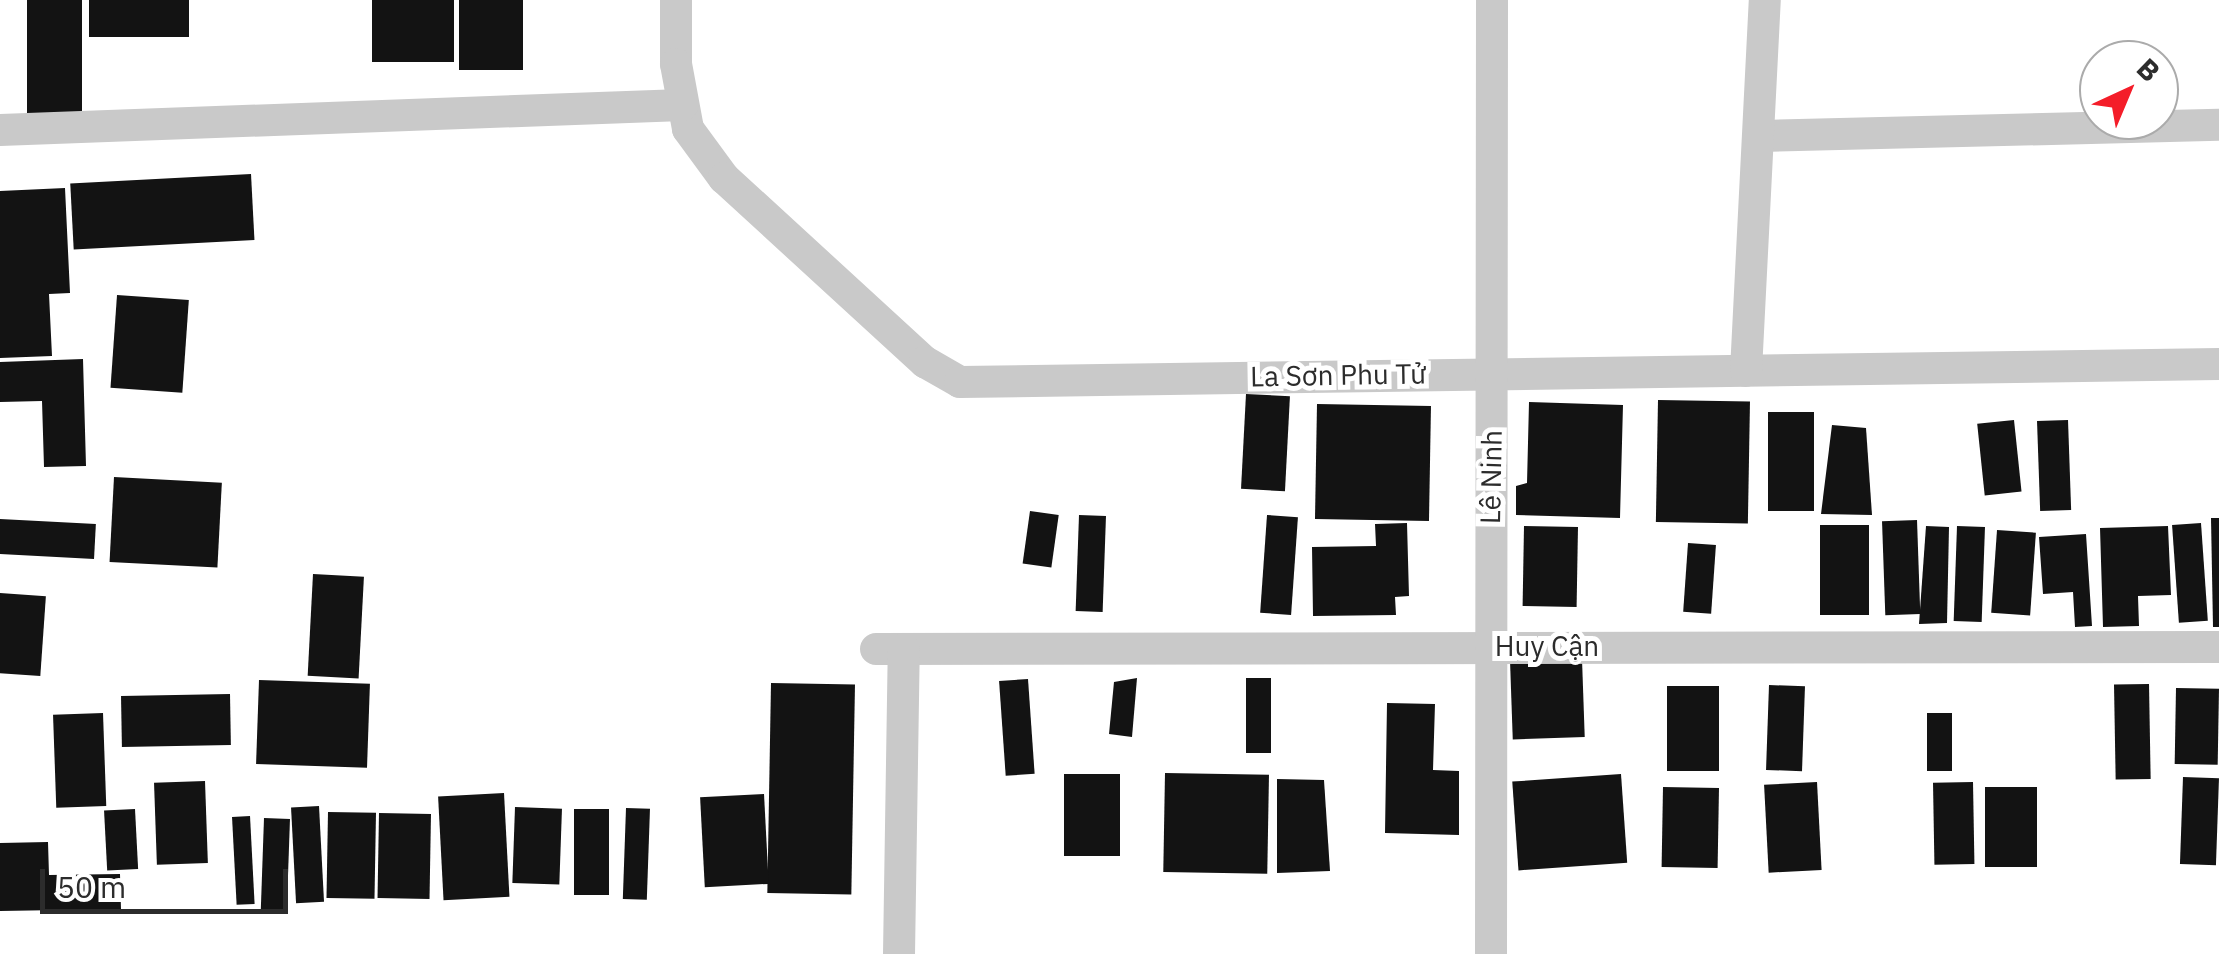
<!DOCTYPE html>
<meta charset="utf-8">
<style>
body{margin:0}
#map{position:relative;width:2219px;height:954px;overflow:hidden;background:#fff;font-family:"IBM Plex Sans",sans-serif}
div>[style]{position:absolute}
.building>*{inset:0;background:#131313;transform-origin:0 0}
.street>*{height:32px;margin:-16px;padding:0 16px;transform-origin:16px;border-radius:16px;background:#c9c9c9}
span{translate:-50% -50%;white-space:nowrap;text-align:center;line-height:1.15;-webkit-text-stroke:10px #fff;paint-order:stroke}
.street-label{font-size:28px;color:#2c2c2c}
.north{position:absolute;left:2079px;top:40px;width:100px;height:100px;box-sizing:border-box;background:#fff;border:2px solid #ababab;border-radius:50%;rotate:44deg;font-size:28px;font-weight:700;line-height:40px;text-align:center;color:#2c2c2c}
.north::after{content:'';display:block;margin:auto;width:35px;height:45px;background:#f41d29;clip-path:polygon(50% 0,100% 100%,50% 72%,0 100%)}
.scale{position:absolute;left:40px;top:869px;width:248px;height:45px;box-sizing:border-box;border:5px solid #2c2c2c;border-top:0;padding-left:12px;font-size:30px;line-height:35px;white-space:nowrap;color:#2c2c2c;-webkit-text-stroke:8px #fff;paint-order:stroke}
</style>
<div id="map">
<div class="building">
<i style="left:27px;top:0;width:55px;height:117px"></i>
<i style="left:89px;top:0;width:100px;height:37px"></i>
<i style="left:372px;top:0;width:82px;height:62px"></i>
<i style="left:459px;top:0;width:64px;height:70px"></i>
<i style="left:251px;top:174px;width:66px;height:181px;rotate:87deg"></i>
<i style="clip-path:polygon(65px 188px,70px 293px,49px 294px,52px 356px,0 358px,0 191px)"></i>
<i style="left:117px;top:295px;width:72px;height:93px;rotate:4deg"></i>
<i style="clip-path:polygon(83px 359px,86px 466px,44px 467px,42px 401px,0 402px,0 362px)"></i>
<i style="left:1246px;top:394px;width:44px;height:95px;rotate:3deg"></i>
<i style="left:1658px;top:400px;width:92px;height:122px;rotate:1deg"></i>
<i style="clip-path:polygon(1529px 402px,1623px 405px,1620px 518px,1516px 515px,1516px 486px,1527px 483px)"></i>
<i style="left:1317px;top:404px;width:114px;height:115px;rotate:1deg"></i>
<i style="left:1768px;top:412px;width:46px;height:99px"></i>
<i style="left:2014px;top:420px;width:72px;height:37px;rotate:84deg"></i>
<i style="left:2068px;top:420px;width:90px;height:31px;rotate:88deg"></i>
<i style="clip-path:polygon(1832px 425px,1866px 428px,1872px 515px,1821px 514px)"></i>
<i style="left:114px;top:477px;width:108px;height:85px;rotate:3deg"></i>
<i style="left:1030px;top:511px;width:29px;height:53px;rotate:8deg"></i>
<i style="left:1079px;top:515px;width:27px;height:96px;rotate:2deg"></i>
<i style="left:1267px;top:515px;width:31px;height:98px;rotate:4deg"></i>
<i style="clip-path:polygon(2211px 518px,2219px 518px,2219px 627px,2213px 627px)"></i>
<i style="left:0;top:519px;width:96px;height:35px;rotate:3deg"></i>
<i style="left:1917px;top:520px;width:94px;height:35px;rotate:88deg"></i>
<i style="clip-path:polygon(1407px 523px,1409px 596px,1395px 597px,1396px 615px,1313px 616px,1312px 547px,1376px 546px,1375px 524px)"></i>
<i style="left:2201px;top:523px;width:98px;height:29px;rotate:86deg"></i>
<i style="left:1820px;top:525px;width:49px;height:90px"></i>
<i style="left:1524px;top:526px;width:54px;height:80px;rotate:1deg"></i>
<i style="clip-path:polygon(1926px 526px,1949px 527px,1947px 623px,1919px 624px)"></i>
<i style="left:1957px;top:526px;width:28px;height:95px;rotate:2deg"></i>
<i style="clip-path:polygon(2168px 526px,2171px 595px,2138px 596px,2139px 626px,2103px 627px,2100px 528px)"></i>
<i style="left:1997px;top:530px;width:39px;height:83px;rotate:4deg"></i>
<i style="clip-path:polygon(2086px 534px,2092px 626px,2075px 627px,2073px 592px,2043px 594px,2039px 537px)"></i>
<i style="left:1688px;top:543px;width:28px;height:69px;rotate:4deg"></i>
<i style="left:313px;top:574px;width:51px;height:102px;rotate:3deg"></i>
<i style="left:0;top:593px;width:46px;height:80px;rotate:4deg"></i>
<i style="left:1582px;top:659px;width:78px;height:72px;rotate:88deg"></i>
<i style="clip-path:polygon(1137px 678px,1132px 737px,1109px 734px,1114px 682px)"></i>
<i style="left:1246px;top:678px;width:25px;height:75px"></i>
<i style="left:1028px;top:679px;width:95px;height:29px;rotate:86deg"></i>
<i style="left:259px;top:680px;width:111px;height:84px;rotate:2deg"></i>
<i style="left:771px;top:683px;width:84px;height:210px;rotate:1deg"></i>
<i style="left:2149px;top:684px;width:95px;height:35px;rotate:89deg"></i>
<i style="left:1769px;top:685px;width:36px;height:85px;rotate:2deg"></i>
<i style="left:1667px;top:686px;width:52px;height:85px"></i>
<i style="left:2176px;top:688px;width:43px;height:76px;rotate:1deg"></i>
<i style="left:230px;top:694px;width:51px;height:109px;rotate:89deg"></i>
<i style="clip-path:polygon(1387px 703px,1435px 704px,1433px 770px,1459px 771px,1459px 835px,1385px 833px)"></i>
<i style="left:103px;top:713px;width:93px;height:50px;rotate:88deg"></i>
<i style="left:1927px;top:713px;width:25px;height:58px"></i>
<i style="left:1165px;top:773px;width:104px;height:99px;rotate:1deg"></i>
<i style="left:1064px;top:774px;width:56px;height:82px"></i>
<i style="left:1621px;top:774px;width:89px;height:109px;rotate:86deg"></i>
<i style="left:2183px;top:777px;width:36px;height:87px;rotate:2deg"></i>
<i style="clip-path:polygon(1277px 779px,1324px 780px,1330px 871px,1277px 873px)"></i>
<i style="left:205px;top:781px;width:82px;height:51px;rotate:88deg"></i>
<i style="left:1817px;top:782px;width:88px;height:53px;rotate:87deg"></i>
<i style="left:1973px;top:782px;width:82px;height:40px;rotate:89deg"></i>
<i style="left:1663px;top:787px;width:56px;height:80px;rotate:1deg"></i>
<i style="left:1985px;top:787px;width:52px;height:80px"></i>
<i style="left:504px;top:793px;width:104px;height:66px;rotate:87deg"></i>
<i style="left:764px;top:794px;width:90px;height:64px;rotate:87deg"></i>
<i style="left:319px;top:806px;width:96px;height:28px;rotate:87deg"></i>
<i style="left:515px;top:807px;width:47px;height:76px;rotate:2deg"></i>
<i style="left:626px;top:808px;width:24px;height:91px;rotate:2deg"></i>
<i style="left:135px;top:809px;width:60px;height:31px;rotate:87deg"></i>
<i style="left:574px;top:809px;width:35px;height:86px"></i>
<i style="left:328px;top:812px;width:48px;height:86px;rotate:1deg"></i>
<i style="left:379px;top:813px;width:52px;height:85px;rotate:1deg"></i>
<i style="left:250px;top:816px;width:88px;height:18px;rotate:87deg"></i>
<i style="left:264px;top:818px;width:26px;height:93px;rotate:2deg"></i>
<i style="clip-path:polygon(48px 842px,49px 875px,120px 874px,121px 909px,0 911px,0 843px)"></i>
</div>
<div class="street">
<i style="left:676px;top:0;width:64px;rotate:90deg"></i>
<i style="left:676px;top:64px;width:66px;rotate:79.5deg"></i>
<i style="left:688px;top:129px;width:61px;rotate:53.7deg"></i>
<i style="left:724px;top:178px;width:273px;rotate:42.5deg"></i>
<i style="left:925px;top:362px;width:40px;rotate:29.7deg"></i>
<i style="left:960px;top:382px;width:1259px;rotate:-0.82deg"></i>
<i style="left:0;top:130px;width:683px;rotate:-2.1deg"></i>
<i style="left:1761px;top:136px;width:458px;rotate:-1.4deg"></i>
<i style="left:1746px;top:371px;width:371px;rotate:-87.1deg"></i>
<i style="left:876px;top:649px;width:1343px;rotate:-0.09deg"></i>
<i style="left:899px;top:954px;width:305px;rotate:-89.1deg"></i>
<i style="left:1491px;top:954px;width:954px;rotate:-89.94deg"></i>
</div>
<div class="street-label">
<span style="left:1338px;top:375px;rotate:-1deg">La Sơn Phu Tử</span>
<span style="left:1491px;top:477px;rotate:-89deg">Lê Ninh</span>
<span style="left:1547px;top:646px">Huy Cận</span>
</div>
<div class="north">B</div>
<div class="scale">50 m</div>
</div>
